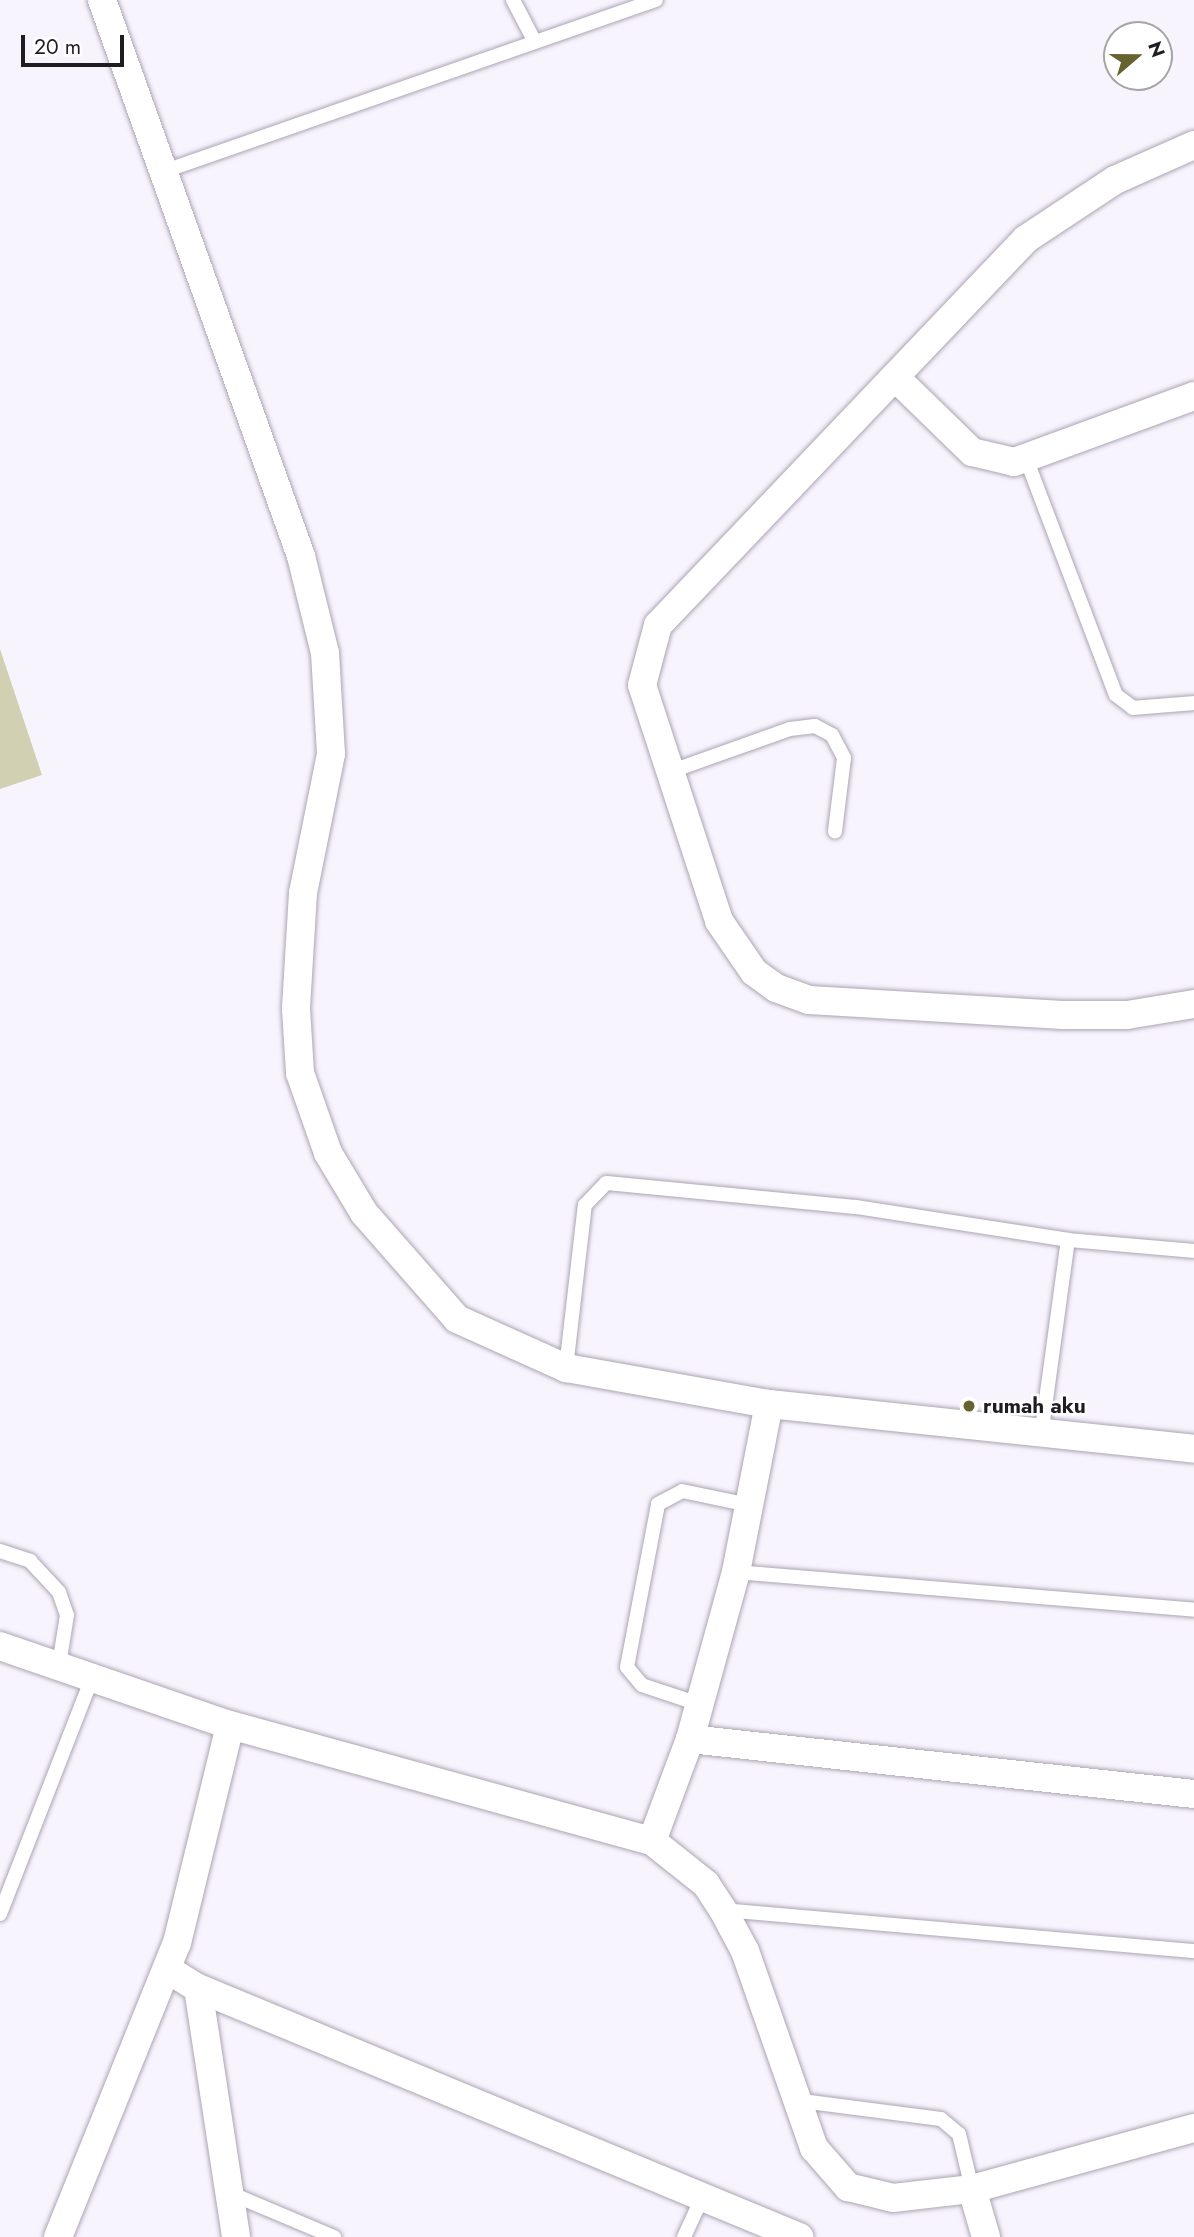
<!DOCTYPE html>
<style>
body{margin:0}
#map{position:relative;width:1194px;height:2237px;overflow:hidden;background:#f8f4fe;font-family:Jost,sans-serif}
div>[style]{position:absolute}
.green>*{inset:0;background:#d1d0b2}
.roads{filter:drop-shadow(0 0 2px #aba5b2) drop-shadow(0 0 2px #aba5b2)}
.service>*{height:14px;margin:-7px;padding:0 7px;transform-origin:7px;border-radius:7px;background:#fff}
.minor>*{height:28px;margin:-14px;padding:0 14px;transform-origin:14px;border-radius:14px;background:#fff}
.dots>*{width:19px;height:19px;translate:-50% -50%;box-sizing:border-box;border:4px solid #fff;border-radius:50%}
span{translate:-50% -50%;white-space:nowrap;text-align:center;line-height:1.15;-webkit-text-stroke:5px #fff;paint-order:stroke}
.poi-label{font-size:21px;color:#1f1d21;font-weight:700}
.left{translate:0 -50%;text-align:left}
.north{position:absolute;left:1103px;top:21px;width:70px;height:70px;box-sizing:border-box;background:#fff;border:2px solid #a5a5a6;border-radius:50%;rotate:70deg;font-size:19px;font-weight:700;line-height:28px;text-align:center;color:#1f1d21}
.north::after{content:'';display:block;margin:auto;width:24px;height:32px;background:#676330;clip-path:polygon(50% 0,100% 100%,50% 72%,0 100%)}
.scale{position:absolute;left:21px;top:35px;width:103px;height:32px;box-sizing:border-box;border:4px solid #1f1d21;border-top:0;padding-left:9px;font-size:21px;line-height:24px;white-space:nowrap;color:#1f1d21;-webkit-text-stroke:5px #fff;paint-order:stroke}
</style>
<div id="map">
<div class="green">
<i style="clip-path:polygon(0 649px,42px 775px,0 789px)"></i>
</div>
<div class="roads">
<div class="service">
<i style="left:513px;top:0;width:47px;rotate:62.4deg"></i>
<i style="left:162px;top:172px;width:523px;rotate:-19.2deg"></i>
<i style="left:1027px;top:461px;width:250px;rotate:69.2deg"></i>
<i style="left:1116px;top:695px;width:21px;rotate:37deg"></i>
<i style="left:1133px;top:708px;width:61px;rotate:-4.7deg"></i>
<i style="left:669px;top:772px;width:128px;rotate:-19.6deg"></i>
<i style="left:790px;top:729px;width:25px;rotate:-7deg"></i>
<i style="left:815px;top:726px;width:19px;rotate:28deg"></i>
<i style="left:832px;top:735px;width:26px;rotate:62deg"></i>
<i style="left:844px;top:758px;width:74px;rotate:97deg"></i>
<i style="left:566px;top:1368px;width:164px;rotate:-83.4deg"></i>
<i style="left:585px;top:1205px;width:30px;rotate:-46deg"></i>
<i style="left:606px;top:1183px;width:251px;rotate:5.5deg"></i>
<i style="left:856px;top:1207px;width:215px;rotate:8.8deg"></i>
<i style="left:1042px;top:1429px;width:191px;rotate:-82.2deg"></i>
<i style="left:1068px;top:1240px;width:126px;rotate:5deg"></i>
<i style="left:0;top:1551px;width:32px;rotate:18deg"></i>
<i style="left:30px;top:1561px;width:42px;rotate:46.9deg"></i>
<i style="left:59px;top:1592px;width:24px;rotate:71deg"></i>
<i style="left:67px;top:1615px;width:51px;rotate:99.1deg"></i>
<i style="left:736px;top:1572px;width:460px;rotate:4.7deg"></i>
<i style="left:699px;top:1704px;width:60px;rotate:-161.6deg"></i>
<i style="left:642px;top:1685px;width:23px;rotate:-130deg"></i>
<i style="left:627px;top:1667px;width:166px;rotate:-79.2deg"></i>
<i style="left:658px;top:1504px;width:27px;rotate:-28deg"></i>
<i style="left:682px;top:1491px;width:68px;rotate:11.8deg"></i>
<i style="left:723px;top:1910px;width:473px;rotate:5deg"></i>
<i style="left:0;top:1914px;width:256px;rotate:-68.7deg"></i>
<i style="left:794px;top:2100px;width:148px;rotate:7.4deg"></i>
<i style="left:941px;top:2119px;width:23px;rotate:40deg"></i>
<i style="left:959px;top:2134px;width:57px;rotate:76.7deg"></i>
<i style="left:232px;top:2194px;width:111px;rotate:22.9deg"></i>
<i style="left:684px;top:2237px;width:41px;rotate:-65.3deg"></i>
</div>
<div class="minor">
<i style="left:102px;top:0;width:591px;rotate:70.31deg"></i>
<i style="left:301px;top:556px;width:100px;rotate:76.1deg"></i>
<i style="left:325px;top:653px;width:101px;rotate:86.6deg"></i>
<i style="left:331px;top:754px;width:142px;rotate:101.4deg"></i>
<i style="left:303px;top:893px;width:116px;rotate:93.5deg"></i>
<i style="left:296px;top:1009px;width:64px;rotate:86.4deg"></i>
<i style="left:300px;top:1073px;width:85px;rotate:70.7deg"></i>
<i style="left:328px;top:1153px;width:70px;rotate:59deg"></i>
<i style="left:364px;top:1213px;width:141px;rotate:48.7deg"></i>
<i style="left:457px;top:1319px;width:120px;rotate:24.2deg"></i>
<i style="left:566px;top:1368px;width:206px;rotate:10.1deg"></i>
<i style="left:769px;top:1404px;width:427px;rotate:6deg"></i>
<i style="left:1194px;top:145px;width:86px;rotate:156.1deg"></i>
<i style="left:1115px;top:180px;width:107px;rotate:146.5deg"></i>
<i style="left:1026px;top:239px;width:533px;rotate:133.63deg"></i>
<i style="left:658px;top:625px;width:62px;rotate:104.9deg"></i>
<i style="left:642px;top:685px;width:248px;rotate:71.9deg"></i>
<i style="left:719px;top:921px;width:62px;rotate:55.5deg"></i>
<i style="left:754px;top:972px;width:27px;rotate:36deg"></i>
<i style="left:776px;top:988px;width:35px;rotate:20deg"></i>
<i style="left:809px;top:1000px;width:254px;rotate:3.4deg"></i>
<i style="left:1063px;top:1015px;width:64px"></i>
<i style="left:1127px;top:1015px;width:68px;rotate:-9.3deg"></i>
<i style="left:897px;top:379px;width:105px;rotate:44.2deg"></i>
<i style="left:972px;top:452px;width:43px;rotate:13.4deg"></i>
<i style="left:1014px;top:462px;width:192px;rotate:-20.1deg"></i>
<i style="left:0;top:1646px;width:243px;rotate:19deg"></i>
<i style="left:230px;top:1725px;width:438px;rotate:15.4deg"></i>
<i style="left:652px;top:1841px;width:69px;rotate:38.5deg"></i>
<i style="left:706px;top:1884px;width:31px;rotate:57deg"></i>
<i style="left:723px;top:1910px;width:47px;rotate:61.8deg"></i>
<i style="left:745px;top:1951px;width:209px;rotate:70.7deg"></i>
<i style="left:814px;top:2148px;width:52px;rotate:48.9deg"></i>
<i style="left:848px;top:2187px;width:46px;rotate:13.7deg"></i>
<i style="left:893px;top:2198px;width:80px;rotate:-6.5deg"></i>
<i style="left:972px;top:2189px;width:230px;rotate:-15.4deg"></i>
<i style="left:690px;top:1739px;width:507px;rotate:6.23deg"></i>
<i style="left:652px;top:1841px;width:109px;rotate:-69.6deg"></i>
<i style="left:690px;top:1739px;width:173px;rotate:-74.6deg"></i>
<i style="left:736px;top:1572px;width:171px;rotate:-78.9deg"></i>
<i style="left:167px;top:1969px;width:36px;rotate:32deg"></i>
<i style="left:198px;top:1988px;width:651px;rotate:22.5deg"></i>
<i style="left:198px;top:1988px;width:252px;rotate:81.3deg"></i>
<i style="left:972px;top:2189px;width:50px;rotate:73.7deg"></i>
<i style="left:58px;top:2237px;width:317px;rotate:-68deg"></i>
<i style="left:177px;top:1943px;width:224px;rotate:-76.3deg"></i>
</div>
</div>
<div class="dots">
<i style="left:969px;top:1406px;background:#676330"></i>
</div>
<div class="poi-label">
<span class="left" style="left:983px;top:1406px">rumah aku</span>
</div>
<div class="north">N</div>
<div class="scale">20 m</div>
</div>
